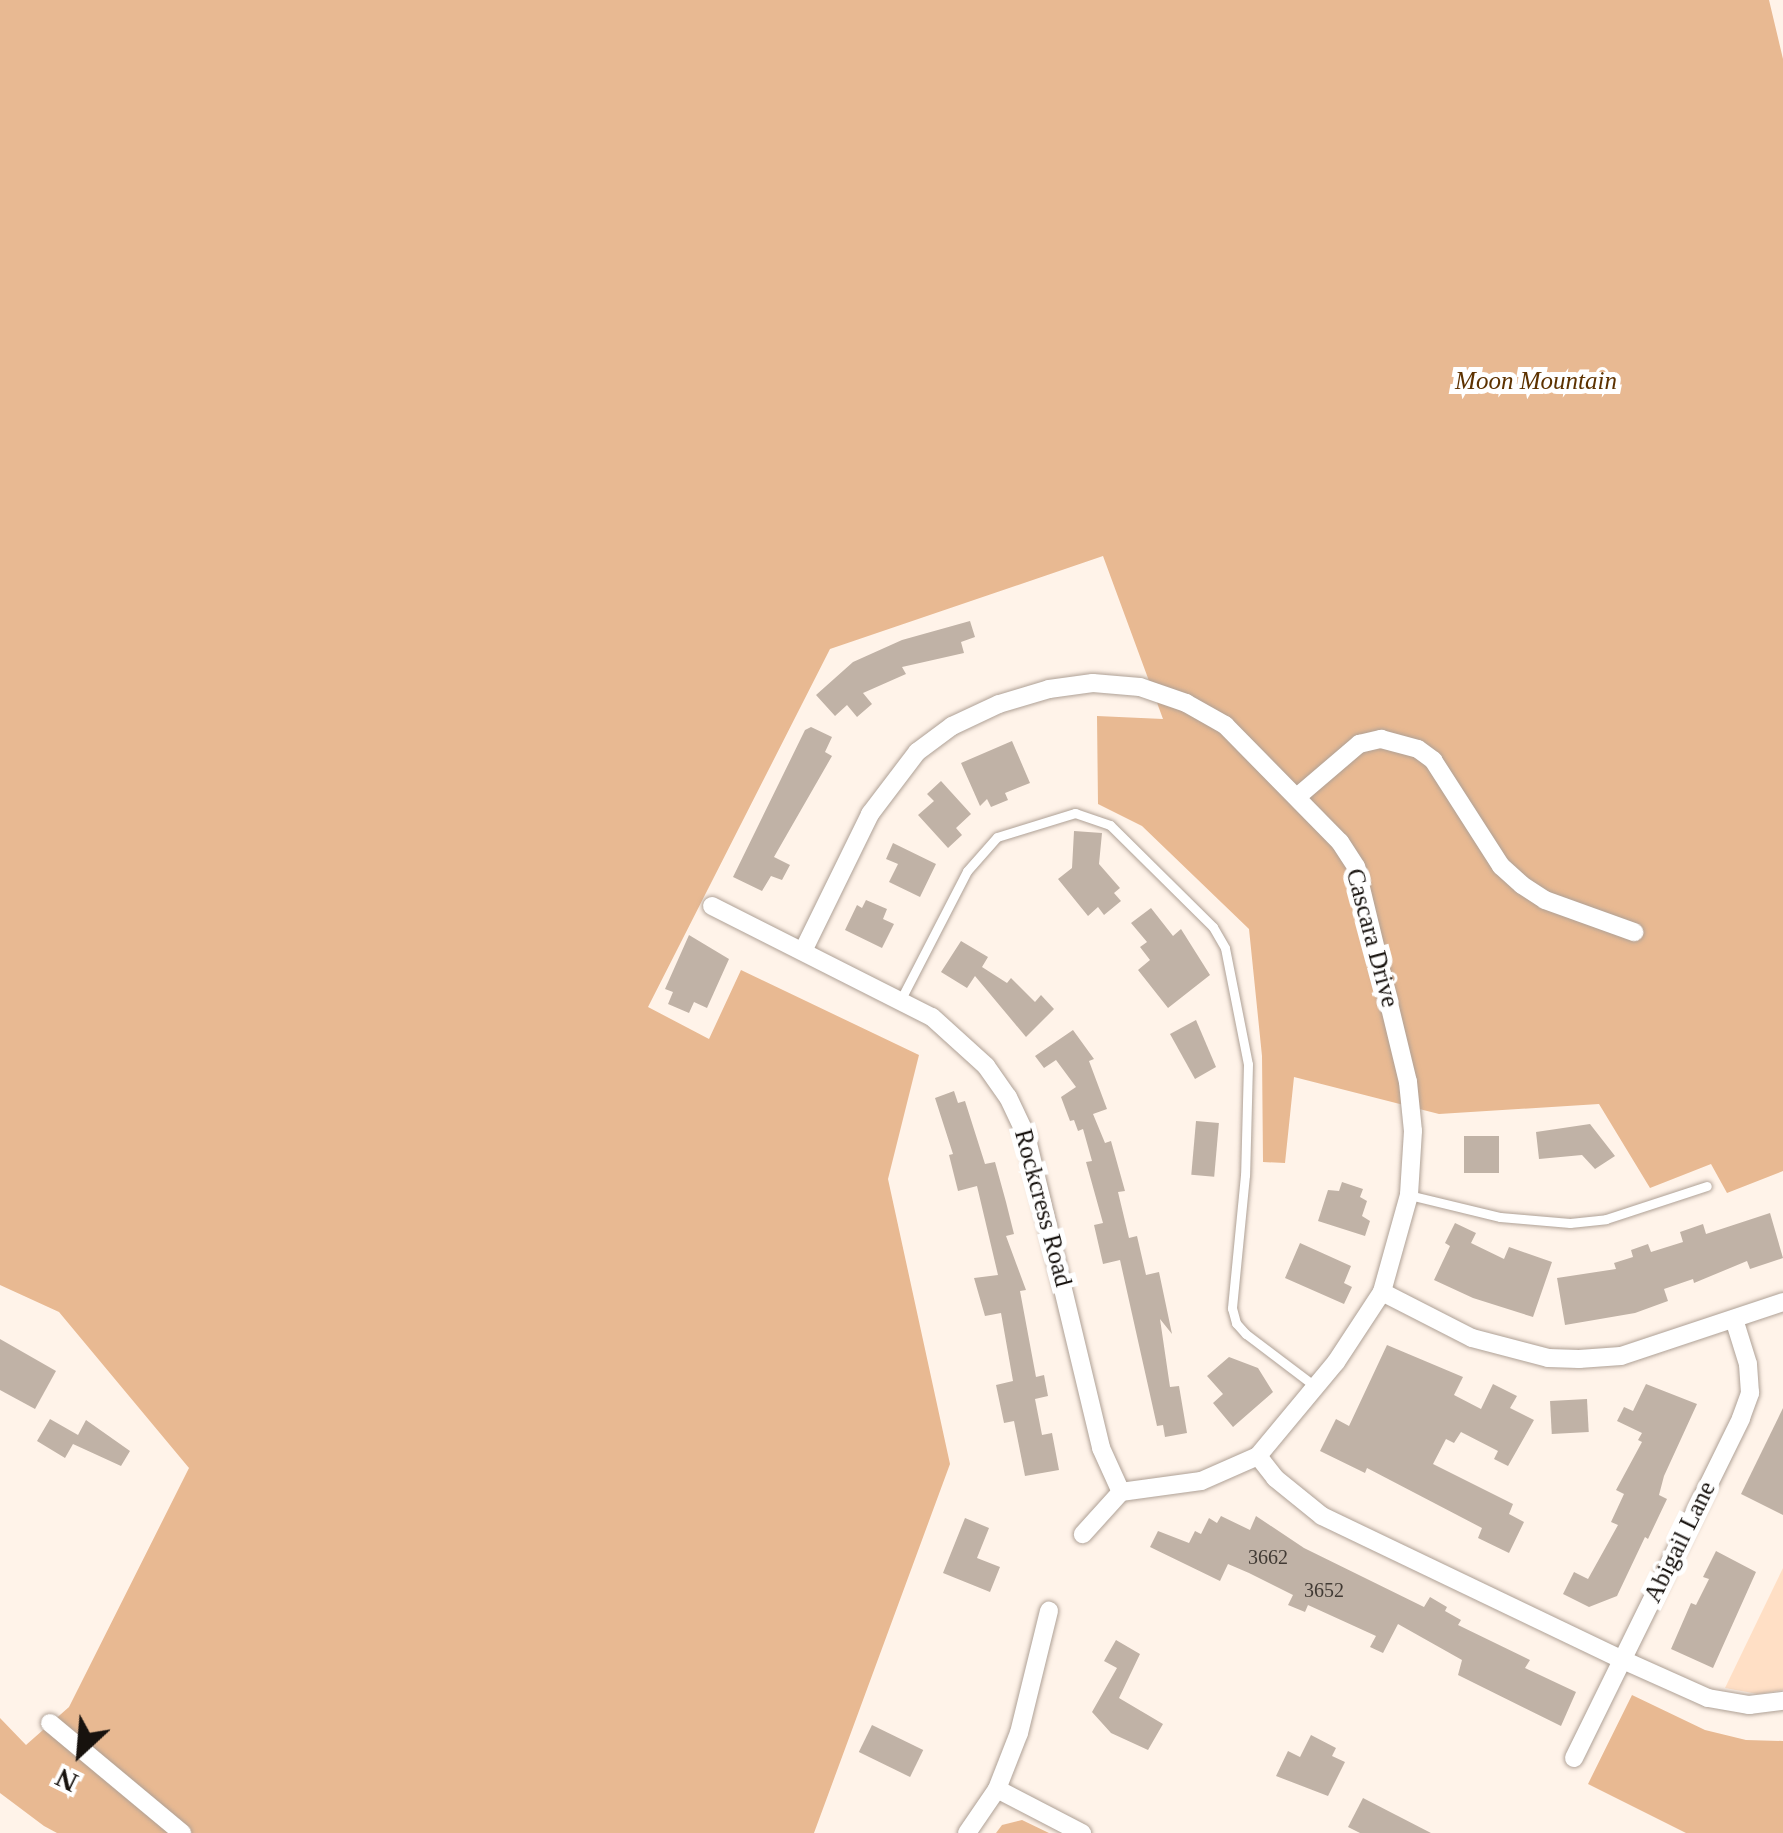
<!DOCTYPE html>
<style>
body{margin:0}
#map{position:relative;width:1783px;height:1833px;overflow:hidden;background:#fff3e9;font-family:Georgia,serif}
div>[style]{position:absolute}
.green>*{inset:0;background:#ffdfc5}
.forest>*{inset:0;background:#e8b992}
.building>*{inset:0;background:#c0b2a6;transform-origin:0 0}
.roads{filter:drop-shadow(0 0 2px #afa196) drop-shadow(0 0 2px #afa196)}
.service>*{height:9px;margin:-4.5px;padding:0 4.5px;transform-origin:4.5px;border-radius:4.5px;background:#fff}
.minor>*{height:18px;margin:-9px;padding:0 9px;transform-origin:9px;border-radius:9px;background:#fff}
span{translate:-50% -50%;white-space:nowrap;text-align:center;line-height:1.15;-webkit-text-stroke:10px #fff;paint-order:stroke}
.number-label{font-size:20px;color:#413a34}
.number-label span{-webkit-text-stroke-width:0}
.park-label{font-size:25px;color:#5d3200;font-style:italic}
.street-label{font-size:25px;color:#17120e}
.north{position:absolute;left:30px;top:1703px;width:100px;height:100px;-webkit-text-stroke:8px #fff;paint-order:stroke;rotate:206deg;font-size:28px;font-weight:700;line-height:40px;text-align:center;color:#17120e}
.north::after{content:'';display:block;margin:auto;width:35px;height:45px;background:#17120e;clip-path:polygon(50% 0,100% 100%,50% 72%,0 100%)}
</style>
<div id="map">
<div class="green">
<i style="clip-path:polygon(1783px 1568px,1783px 1690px,1758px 1694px,1725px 1688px)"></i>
</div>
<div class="forest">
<i style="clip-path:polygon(0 0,1769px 0,1783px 59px,1783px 1171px,1727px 1193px,1711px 1164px,1650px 1188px,1599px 1104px,1439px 1114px,1294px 1077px,1285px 1163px,1263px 1162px,1262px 1056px,1249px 929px,1142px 826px,1098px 804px,1097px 716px,1163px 719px,1103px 556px,830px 649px,648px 1007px,709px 1039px,741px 970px,919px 1055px,888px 1179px,950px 1464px,814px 1833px,57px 1833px,44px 1826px,0 1793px,0 1718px,26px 1745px,69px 1707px,189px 1468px,59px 1312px,0 1285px)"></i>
<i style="clip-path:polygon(1632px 1695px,1705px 1730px,1746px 1740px,1783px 1741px,1783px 1833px,1686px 1833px,1588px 1784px)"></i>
<i style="clip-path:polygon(1022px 1820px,1049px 1833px,996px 1833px,1002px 1825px)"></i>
</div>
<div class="building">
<i style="clip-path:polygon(970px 621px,975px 637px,961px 642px,964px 653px,902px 667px,906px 674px,863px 693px,872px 704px,857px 717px,847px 705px,835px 716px,816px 695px,853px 662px,902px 640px)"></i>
<i style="clip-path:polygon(811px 727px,832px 737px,825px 752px,832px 756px,774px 857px,790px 865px,782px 880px,771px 876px,762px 891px,733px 877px,805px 730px)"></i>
<i style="clip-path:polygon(1012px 741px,1030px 783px,1005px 793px,1008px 800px,991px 807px,987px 799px,980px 806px,961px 763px)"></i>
<i style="clip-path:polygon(941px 781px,971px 814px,956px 828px,962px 835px,948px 848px,918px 815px,934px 801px,927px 794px)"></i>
<i style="clip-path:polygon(1074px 831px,1102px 833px,1099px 864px,1120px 888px,1114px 893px,1121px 901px,1104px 915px,1098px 907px,1088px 916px,1058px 879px,1072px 868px)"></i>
<i style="clip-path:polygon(893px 843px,936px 864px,920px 897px,889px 882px,898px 864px,886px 859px)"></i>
<i style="clip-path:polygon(866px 900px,887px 909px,883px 919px,894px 924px,882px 948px,845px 930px,857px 905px,862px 908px)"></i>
<i style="clip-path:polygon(1151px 908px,1173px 936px,1181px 929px,1210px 975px,1168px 1008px,1138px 970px,1150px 960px,1140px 947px,1147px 942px,1131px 923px)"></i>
<i style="clip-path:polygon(689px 935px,729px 959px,707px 1008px,694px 1002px,689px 1013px,668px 1004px,673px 992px,665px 989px)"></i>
<i style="clip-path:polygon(961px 941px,988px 957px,982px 967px,1007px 983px,1011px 978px,1035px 1002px,1041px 995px,1054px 1009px,1026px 1037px,975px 976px,967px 988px,941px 972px)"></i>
<i style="clip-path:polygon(1196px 1020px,1216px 1067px,1195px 1079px,1170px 1034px)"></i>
<i style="clip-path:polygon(1073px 1030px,1094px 1059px,1089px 1061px,1107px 1109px,1093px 1114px,1105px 1143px,1111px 1141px,1125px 1191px,1118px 1192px,1129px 1238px,1137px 1236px,1146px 1275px,1159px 1272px,1172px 1334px,1160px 1319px,1170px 1387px,1179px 1386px,1187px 1433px,1165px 1437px,1163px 1425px,1157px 1426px,1120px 1260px,1103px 1264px,1094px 1225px,1103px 1223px,1086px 1162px,1092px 1161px,1083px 1129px,1078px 1131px,1074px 1120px,1070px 1121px,1061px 1097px,1076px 1087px,1056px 1060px,1044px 1068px,1035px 1056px)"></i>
<i style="clip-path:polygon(954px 1091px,958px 1103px,965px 1101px,985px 1164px,995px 1162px,1006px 1202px,1014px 1234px,1006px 1236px,1026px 1290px,1020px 1291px,1036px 1377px,1044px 1375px,1048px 1396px,1035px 1399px,1042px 1435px,1052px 1433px,1059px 1470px,1025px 1476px,1014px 1421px,1004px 1423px,996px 1385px,1013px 1381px,1001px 1313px,985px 1316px,974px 1278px,998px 1275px,977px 1186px,958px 1191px,949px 1155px,953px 1154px,935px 1098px)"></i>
<i style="left:1196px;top:1121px;width:23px;height:54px;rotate:5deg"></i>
<i style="clip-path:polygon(1590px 1124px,1615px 1156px,1595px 1169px,1582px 1155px,1539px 1159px,1536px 1132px)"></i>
<i style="left:1464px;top:1136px;width:35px;height:37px"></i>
<i style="clip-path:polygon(1342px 1182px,1363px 1189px,1360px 1197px,1367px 1201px,1362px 1216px,1370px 1221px,1365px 1236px,1318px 1221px,1328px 1190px,1339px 1191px)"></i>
<i style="clip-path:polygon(1770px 1213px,1783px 1258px,1750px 1269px,1747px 1261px,1694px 1283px,1693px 1279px,1664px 1289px,1668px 1301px,1635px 1313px,1565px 1325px,1557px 1278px,1616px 1269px,1614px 1263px,1633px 1257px,1631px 1250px,1648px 1244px,1651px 1252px,1683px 1242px,1680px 1232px,1703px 1224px,1706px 1234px)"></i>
<i style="clip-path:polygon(1455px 1223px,1476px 1233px,1471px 1243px,1504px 1259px,1509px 1247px,1552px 1262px,1533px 1317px,1473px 1298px,1434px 1280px,1450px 1246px,1445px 1243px)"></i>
<i style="clip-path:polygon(1300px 1243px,1351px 1266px,1344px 1283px,1352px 1287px,1344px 1304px,1285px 1278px)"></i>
<i style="clip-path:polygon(0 1339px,56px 1371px,35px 1409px,0 1390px)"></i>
<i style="clip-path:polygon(1387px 1345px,1463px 1377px,1454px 1395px,1481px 1409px,1493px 1384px,1517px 1396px,1510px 1408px,1534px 1420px,1508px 1466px,1494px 1459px,1498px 1451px,1461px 1432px,1454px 1443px,1446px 1439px,1433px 1464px,1513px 1504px,1509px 1514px,1524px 1522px,1509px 1553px,1478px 1538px,1482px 1528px,1367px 1468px,1365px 1473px,1320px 1451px,1336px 1419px,1349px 1426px)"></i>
<i style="clip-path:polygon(1229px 1357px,1258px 1368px,1273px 1392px,1233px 1427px,1213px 1403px,1223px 1394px,1207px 1376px)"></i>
<i style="clip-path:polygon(1646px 1384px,1697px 1404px,1664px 1476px,1659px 1495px,1667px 1499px,1648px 1539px,1645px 1537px,1617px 1596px,1589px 1607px,1563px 1594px,1574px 1572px,1588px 1579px,1618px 1525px,1611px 1522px,1624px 1494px,1616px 1490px,1642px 1442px,1638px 1440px,1642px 1433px,1617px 1421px,1624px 1407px,1633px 1411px)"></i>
<i style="left:1587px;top:1399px;width:33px;height:37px;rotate:87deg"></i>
<i style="clip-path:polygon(1783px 1408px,1783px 1515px,1741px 1494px)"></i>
<i style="clip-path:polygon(50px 1419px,78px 1435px,86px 1420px,130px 1451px,121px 1466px,73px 1444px,65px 1458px,37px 1441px)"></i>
<i style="clip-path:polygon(1221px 1516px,1250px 1530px,1256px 1516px,1304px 1548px,1424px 1607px,1430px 1597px,1447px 1607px,1445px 1611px,1461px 1620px,1458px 1625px,1530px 1660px,1525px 1668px,1576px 1692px,1561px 1726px,1458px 1675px,1462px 1660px,1398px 1624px,1383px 1653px,1370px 1647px,1376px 1636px,1308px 1605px,1305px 1612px,1288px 1605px,1293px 1595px,1249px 1573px,1228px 1564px,1220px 1581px,1150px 1547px,1158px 1531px,1189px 1543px,1195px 1531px,1201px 1534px,1209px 1518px,1217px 1523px)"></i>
<i style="clip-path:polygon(965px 1518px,989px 1528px,977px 1558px,1000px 1567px,990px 1592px,943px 1573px)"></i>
<i style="clip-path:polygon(1716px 1551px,1756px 1572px,1713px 1668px,1671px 1649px,1691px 1603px,1696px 1605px,1709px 1579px,1703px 1577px)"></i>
<i style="clip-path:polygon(1116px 1640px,1140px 1654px,1119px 1698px,1163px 1724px,1148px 1750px,1111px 1733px,1092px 1712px,1117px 1668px,1104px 1661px)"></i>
<i style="left:872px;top:1725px;width:57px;height:30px;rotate:26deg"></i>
<i style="clip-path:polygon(1311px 1735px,1336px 1748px,1332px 1756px,1345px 1762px,1328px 1796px,1276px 1776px,1288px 1751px,1300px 1757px)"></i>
<i style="clip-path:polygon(1363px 1798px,1431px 1833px,1360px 1833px,1348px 1827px)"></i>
</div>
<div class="roads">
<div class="service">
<i style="left:901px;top:999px;width:144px;rotate:-62.7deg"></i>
<i style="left:967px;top:871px;width:45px;rotate:-48.6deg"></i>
<i style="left:997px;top:837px;width:82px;rotate:-17.1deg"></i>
<i style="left:1075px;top:813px;width:37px;rotate:19deg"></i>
<i style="left:1110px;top:825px;width:145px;rotate:44.7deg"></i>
<i style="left:1213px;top:927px;width:24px;rotate:60deg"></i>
<i style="left:1225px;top:948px;width:118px;rotate:78.8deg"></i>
<i style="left:1248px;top:1064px;width:111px;rotate:91.5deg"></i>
<i style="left:1245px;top:1175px;width:134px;rotate:95.6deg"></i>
<i style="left:1232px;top:1308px;width:16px;rotate:75deg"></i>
<i style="left:1236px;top:1323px;width:15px;rotate:48deg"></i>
<i style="left:1246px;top:1334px;width:88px;rotate:37.1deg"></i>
<i style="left:1409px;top:1195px;width:94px;rotate:13.6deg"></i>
<i style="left:1500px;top:1217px;width:70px;rotate:4.9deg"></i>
<i style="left:1570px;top:1223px;width:36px;rotate:-6deg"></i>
<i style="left:1606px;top:1219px;width:106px;rotate:-18.1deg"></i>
</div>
<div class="minor">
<i style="left:1297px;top:797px;width:82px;rotate:-40.5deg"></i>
<i style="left:1359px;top:744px;width:23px;rotate:-13deg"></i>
<i style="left:1381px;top:739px;width:38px;rotate:15deg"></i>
<i style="left:1418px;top:749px;width:19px;rotate:36deg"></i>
<i style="left:1433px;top:760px;width:126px;rotate:57.3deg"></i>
<i style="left:1501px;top:866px;width:28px;rotate:42deg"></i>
<i style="left:1522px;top:885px;width:27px;rotate:33deg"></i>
<i style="left:1545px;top:900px;width:95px;rotate:19.8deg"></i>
<i style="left:712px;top:906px;width:246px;rotate:26.8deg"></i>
<i style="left:932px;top:1017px;width:73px;rotate:42.2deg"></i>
<i style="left:986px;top:1066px;width:38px;rotate:55deg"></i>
<i style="left:1008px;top:1097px;width:42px;rotate:64.7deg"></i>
<i style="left:1026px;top:1135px;width:322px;rotate:76.5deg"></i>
<i style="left:1101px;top:1448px;width:48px;rotate:65.6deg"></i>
<i style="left:803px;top:951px;width:153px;rotate:-63.9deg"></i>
<i style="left:870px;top:814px;width:78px;rotate:-52.8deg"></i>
<i style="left:917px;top:752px;width:44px;rotate:-36.6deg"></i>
<i style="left:952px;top:726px;width:52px;rotate:-25.1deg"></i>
<i style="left:999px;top:704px;width:52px;rotate:-16.7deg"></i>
<i style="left:1049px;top:689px;width:44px;rotate:-7.8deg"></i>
<i style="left:1093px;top:683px;width:47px;rotate:4.9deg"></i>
<i style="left:1140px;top:687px;width:49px;rotate:19.2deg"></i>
<i style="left:1186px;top:703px;width:45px;rotate:29.4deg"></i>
<i style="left:1225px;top:725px;width:164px;rotate:45.5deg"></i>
<i style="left:1340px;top:842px;width:30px;rotate:57deg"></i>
<i style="left:1356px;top:867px;width:221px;rotate:76.4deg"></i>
<i style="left:1408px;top:1082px;width:49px;rotate:84.2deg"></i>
<i style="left:1413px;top:1131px;width:64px;rotate:93.6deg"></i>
<i style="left:1409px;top:1195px;width:101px;rotate:105.6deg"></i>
<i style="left:1382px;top:1292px;width:84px;rotate:123.3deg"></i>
<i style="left:1336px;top:1362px;width:122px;rotate:129.7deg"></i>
<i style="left:1258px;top:1456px;width:62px;rotate:156.3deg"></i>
<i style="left:1201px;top:1481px;width:81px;rotate:172.2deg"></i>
<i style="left:1121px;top:1492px;width:57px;rotate:132.1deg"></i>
<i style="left:1382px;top:1292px;width:101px;rotate:27.1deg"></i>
<i style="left:1472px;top:1338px;width:79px;rotate:14.7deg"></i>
<i style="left:1548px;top:1358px;width:31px;rotate:2deg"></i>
<i style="left:1579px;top:1359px;width:42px;rotate:-4.1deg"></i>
<i style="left:1621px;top:1356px;width:171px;rotate:-18.4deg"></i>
<i style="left:1258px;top:1456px;width:28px;rotate:52deg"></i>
<i style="left:1275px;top:1478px;width:60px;rotate:39deg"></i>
<i style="left:1322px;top:1516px;width:334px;rotate:25.6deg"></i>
<i style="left:1623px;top:1660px;width:93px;rotate:24.1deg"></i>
<i style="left:1708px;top:1698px;width:42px;rotate:9.7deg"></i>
<i style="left:1749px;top:1705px;width:34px;rotate:-7deg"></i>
<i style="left:50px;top:1723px;width:172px;rotate:39.8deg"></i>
<i style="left:1574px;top:1758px;width:379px;rotate:-63.8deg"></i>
<i style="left:1741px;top:1418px;width:27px;rotate:-70deg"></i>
<i style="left:1750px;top:1393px;width:29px;rotate:-94deg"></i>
<i style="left:1748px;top:1364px;width:47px;rotate:-107.3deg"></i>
<i style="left:997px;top:1789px;width:96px;rotate:27.4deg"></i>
<i style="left:967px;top:1833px;width:53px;rotate:-55.7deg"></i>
<i style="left:997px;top:1789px;width:60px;rotate:-68.6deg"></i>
<i style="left:1019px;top:1733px;width:126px;rotate:-76.2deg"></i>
</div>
</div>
<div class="number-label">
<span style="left:1268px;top:1557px">3662</span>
<span style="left:1324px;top:1590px">3652</span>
</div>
<div class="park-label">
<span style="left:1536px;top:381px">Moon Mountain</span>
</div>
<div class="street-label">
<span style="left:1372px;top:938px;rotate:75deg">Cascara Drive</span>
<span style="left:1043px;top:1208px;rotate:75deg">Rockcress Road</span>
<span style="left:1680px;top:1542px;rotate:-64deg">Abigail Lane</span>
</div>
<div class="north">N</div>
</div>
